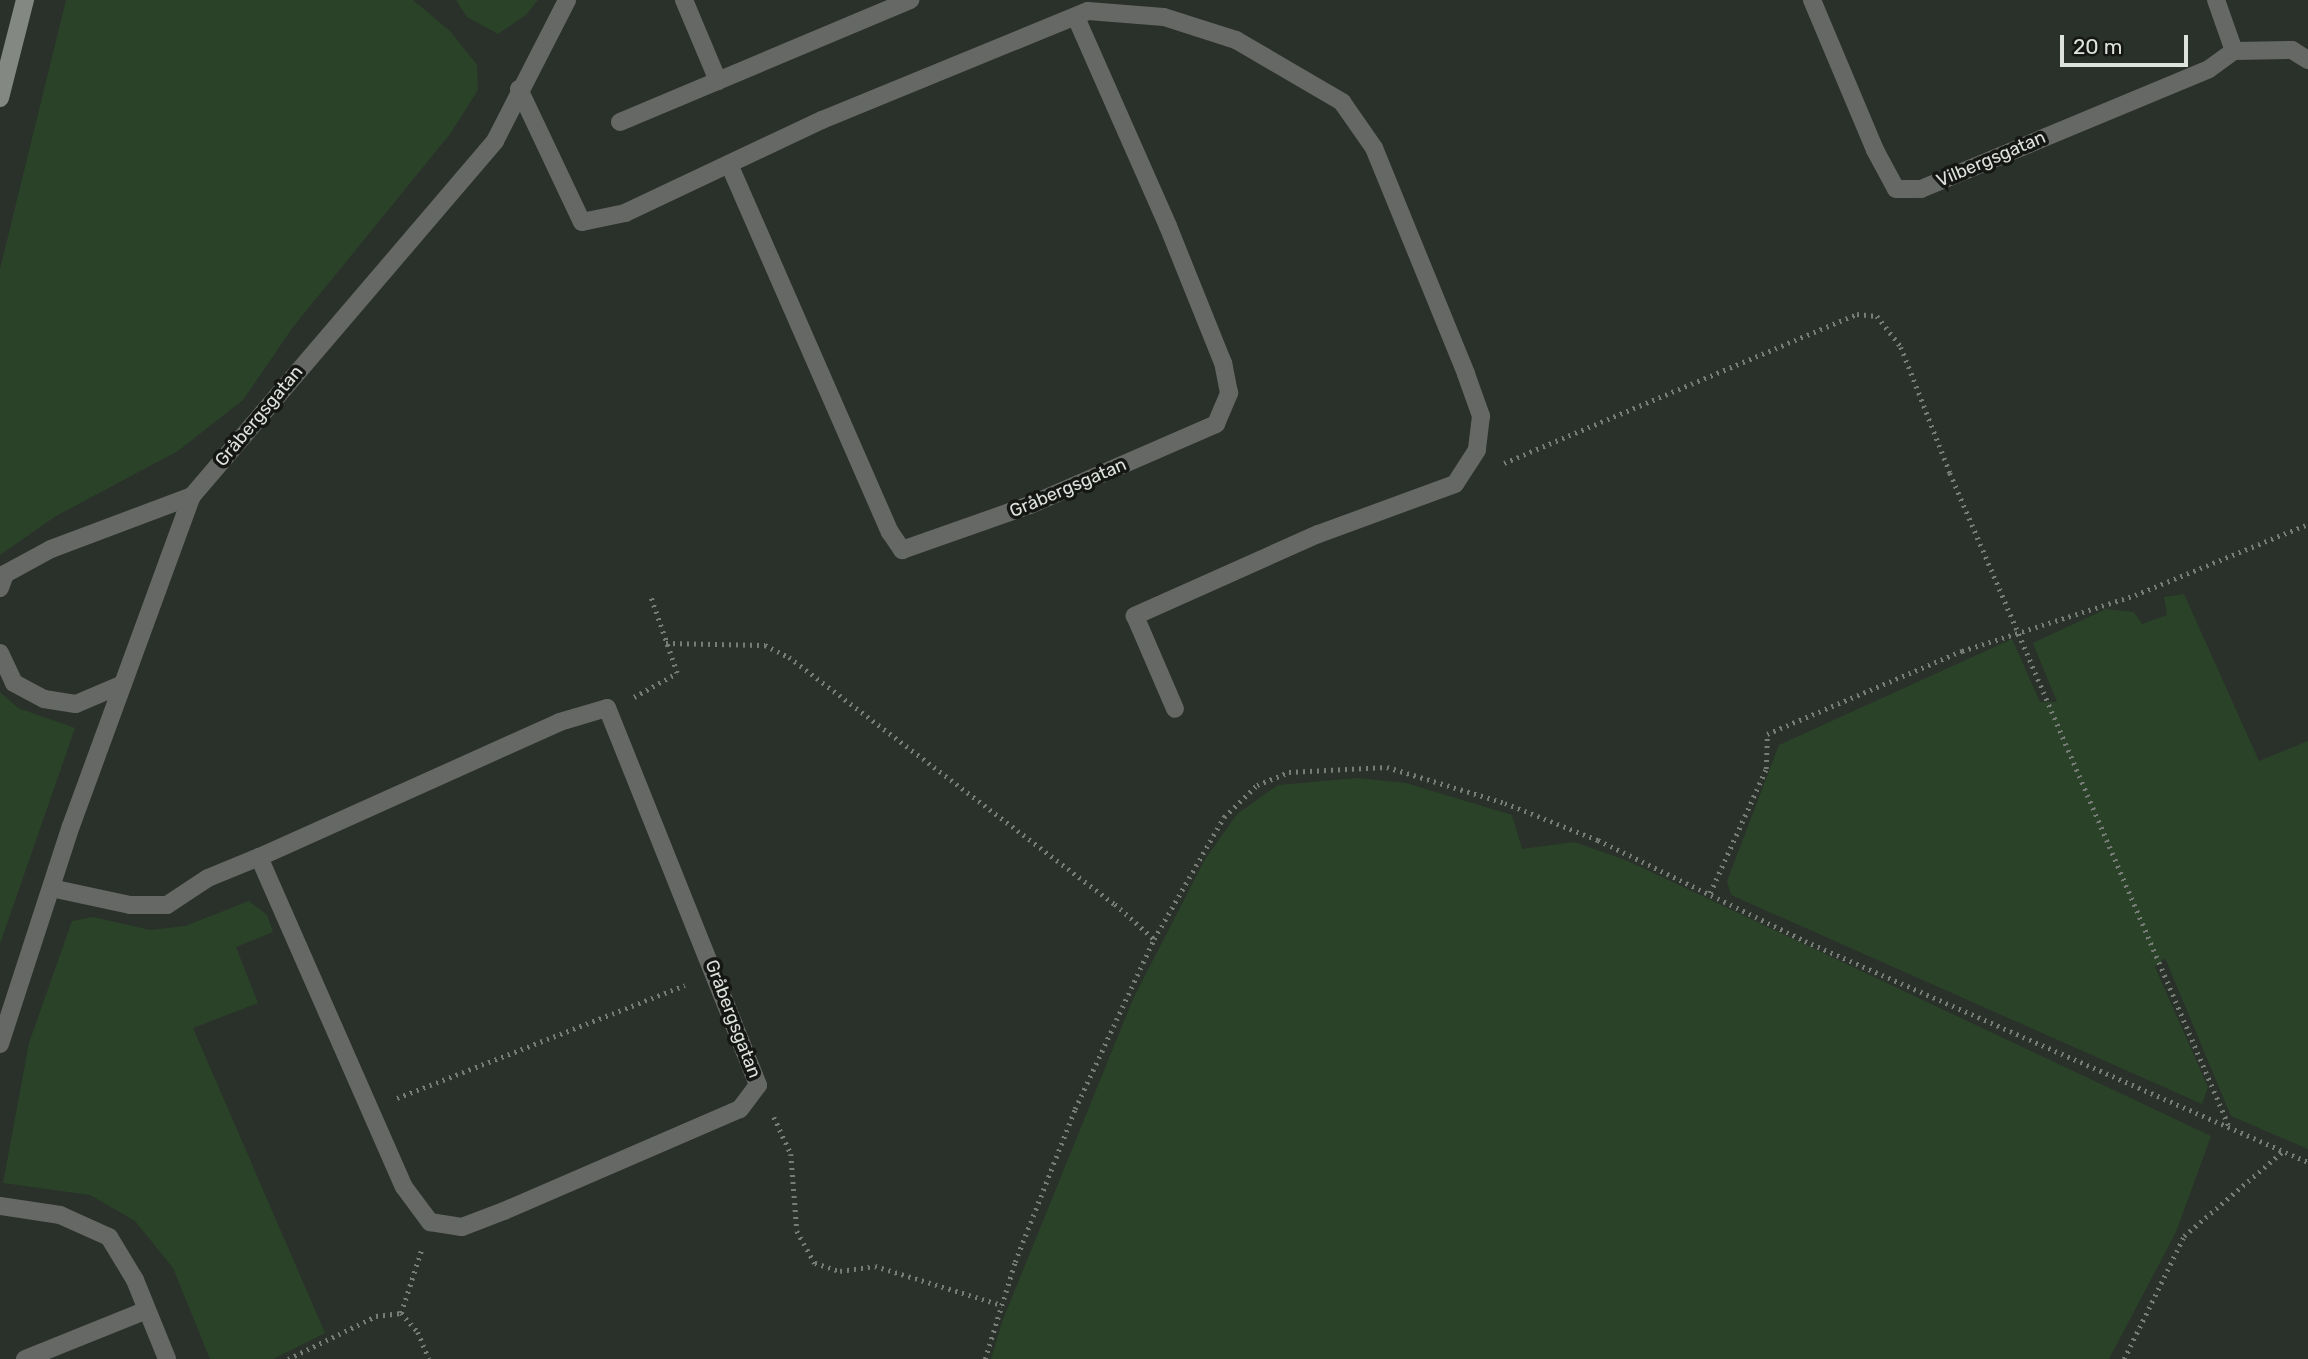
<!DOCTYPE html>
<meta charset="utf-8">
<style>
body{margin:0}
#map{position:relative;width:2308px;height:1359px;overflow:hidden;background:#2a302a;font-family:Rubik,sans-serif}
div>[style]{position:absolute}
.green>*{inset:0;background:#2a4328}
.path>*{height:4.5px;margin-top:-2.25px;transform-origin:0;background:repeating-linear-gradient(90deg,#777c76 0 2px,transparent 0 7px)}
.service>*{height:18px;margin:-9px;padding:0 9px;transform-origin:9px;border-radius:9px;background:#656865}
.minor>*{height:18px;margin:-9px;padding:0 9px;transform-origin:9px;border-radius:9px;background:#656865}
.secondary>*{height:18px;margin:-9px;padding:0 9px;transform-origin:9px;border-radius:9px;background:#838883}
span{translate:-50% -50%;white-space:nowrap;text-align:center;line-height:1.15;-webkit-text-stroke:7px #151714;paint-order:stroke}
.street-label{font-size:18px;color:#dee2dd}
.scale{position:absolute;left:2060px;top:35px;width:128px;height:32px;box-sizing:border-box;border:4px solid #dee2dd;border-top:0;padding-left:9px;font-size:21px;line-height:24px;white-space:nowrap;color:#dee2dd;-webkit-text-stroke:5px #151714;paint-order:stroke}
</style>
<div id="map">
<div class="green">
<i style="clip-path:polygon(66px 0,413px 0,450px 31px,477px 65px,478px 90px,450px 134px,293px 327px,243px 400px,178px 451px,56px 516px,0 555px,0 269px)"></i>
<i style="clip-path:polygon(456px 0,538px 0,526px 15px,498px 34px,467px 17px)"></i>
<i style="clip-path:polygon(2184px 594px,2259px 761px,2308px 741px,2308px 1149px,2231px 1116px,2165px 958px,2155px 967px,2208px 1087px,2202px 1104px,1731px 895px,1727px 881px,1779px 745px,2012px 639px,2040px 702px,2057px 702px,2033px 643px,2106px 609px,2134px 612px,2142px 624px,2167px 615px,2164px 597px)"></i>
<i style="clip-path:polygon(0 692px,18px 708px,75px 728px,0 944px)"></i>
<i style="clip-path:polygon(1357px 778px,1406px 783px,1512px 815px,1522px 849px,1574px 842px,1628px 861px,2211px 1136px,2176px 1232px,2109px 1359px,991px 1359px,1002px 1322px,1133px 999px,1204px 861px,1237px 814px,1278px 785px)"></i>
<i style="clip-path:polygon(249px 901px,267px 915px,273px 932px,236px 947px,258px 1003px,193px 1028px,325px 1333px,273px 1359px,210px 1359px,173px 1268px,135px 1221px,90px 1195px,3px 1183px,29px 1043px,72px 921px,93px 917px,150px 930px,185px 926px)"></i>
</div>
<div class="path">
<i style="left:1504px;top:463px;width:383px;rotate:-22.9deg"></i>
<i style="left:1857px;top:314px;width:20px;rotate:6deg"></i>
<i style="left:1877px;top:316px;width:39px;rotate:52deg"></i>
<i style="left:1901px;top:347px;width:135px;rotate:68.7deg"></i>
<i style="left:1950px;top:473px;width:710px;rotate:66.86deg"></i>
<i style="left:666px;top:643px;width:99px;rotate:1.2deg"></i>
<i style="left:765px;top:645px;width:27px;rotate:27deg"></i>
<i style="left:789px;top:657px;width:409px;rotate:37.2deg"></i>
<i style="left:1115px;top:904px;width:52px;rotate:41.9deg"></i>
<i style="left:634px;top:697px;width:49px;rotate:-29.2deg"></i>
<i style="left:677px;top:673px;width:79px;rotate:-109.1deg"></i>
<i style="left:1710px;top:893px;width:136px;rotate:-65.7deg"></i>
<i style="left:1766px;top:769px;width:35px;rotate:-88deg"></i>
<i style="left:1767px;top:734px;width:212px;rotate:-23.1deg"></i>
<i style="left:1962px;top:651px;width:182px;rotate:-17.9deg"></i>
<i style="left:2135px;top:595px;width:187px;rotate:-22.3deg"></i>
<i style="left:397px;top:1098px;width:309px;rotate:-21.4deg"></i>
<i style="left:774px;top:1117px;width:41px;rotate:65.3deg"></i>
<i style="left:791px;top:1154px;width:77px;rotate:85.5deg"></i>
<i style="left:797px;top:1231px;width:37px;rotate:61deg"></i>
<i style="left:815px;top:1263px;width:26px;rotate:18deg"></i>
<i style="left:840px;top:1271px;width:35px;rotate:-8deg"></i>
<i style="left:875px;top:1266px;width:133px;rotate:17.1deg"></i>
<i style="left:401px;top:1313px;width:65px;rotate:-72.1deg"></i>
<i style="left:288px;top:1359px;width:98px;rotate:-26deg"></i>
<i style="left:376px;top:1316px;width:25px;rotate:-7deg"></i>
<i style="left:401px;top:1313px;width:25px;rotate:48deg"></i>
<i style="left:418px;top:1332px;width:29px;rotate:68deg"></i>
<i style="left:985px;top:1359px;width:102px;rotate:-72.8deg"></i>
<i style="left:1015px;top:1262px;width:164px;rotate:-68.6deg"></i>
<i style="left:1075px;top:1109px;width:187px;rotate:-65.1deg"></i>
<i style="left:1154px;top:939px;width:141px;rotate:-60.2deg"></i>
<i style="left:1224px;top:817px;width:46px;rotate:-44.1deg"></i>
<i style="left:1257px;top:785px;width:35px;rotate:-22deg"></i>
<i style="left:1289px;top:772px;width:98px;rotate:-2.9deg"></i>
<i style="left:1387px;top:767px;width:123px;rotate:17deg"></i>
<i style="left:1505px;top:803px;width:100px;rotate:21.7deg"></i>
<i style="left:1598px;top:840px;width:230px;rotate:26deg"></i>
<i style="left:1805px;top:941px;width:549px;rotate:23.72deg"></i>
<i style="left:2124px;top:1359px;width:137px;rotate:-64deg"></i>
<i style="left:2184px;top:1236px;width:130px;rotate:-40.6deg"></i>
</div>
<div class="service">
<i style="left:684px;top:0;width:88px;rotate:67.2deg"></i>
<i style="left:519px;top:89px;width:147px;rotate:64.7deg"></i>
<i style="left:582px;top:222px;width:44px;rotate:-11.8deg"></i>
<i style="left:625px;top:213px;width:218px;rotate:-25.3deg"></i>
<i style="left:822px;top:120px;width:287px;rotate:-22.3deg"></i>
<i style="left:1088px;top:11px;width:76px;rotate:4.5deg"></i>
<i style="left:1164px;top:17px;width:76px;rotate:17.7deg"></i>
<i style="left:1236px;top:40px;width:123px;rotate:30.3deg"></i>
<i style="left:1342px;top:102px;width:56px;rotate:55.2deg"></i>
<i style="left:1374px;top:148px;width:244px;rotate:67.8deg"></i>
<i style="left:1466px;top:374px;width:45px;rotate:70.3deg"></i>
<i style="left:1481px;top:416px;width:34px;rotate:97deg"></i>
<i style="left:1477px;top:450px;width:40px;rotate:122.9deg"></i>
<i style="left:1455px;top:484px;width:146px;rotate:159.9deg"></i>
<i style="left:1318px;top:534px;width:201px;rotate:155.9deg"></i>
<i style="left:1135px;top:616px;width:101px;rotate:66.7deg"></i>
<i style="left:620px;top:122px;width:315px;rotate:-22.8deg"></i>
<i style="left:0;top:588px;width:15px;rotate:-70deg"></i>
<i style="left:5px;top:574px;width:52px;rotate:-28.5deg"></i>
<i style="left:51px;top:549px;width:151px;rotate:-20.6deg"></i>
<i style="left:0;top:653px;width:33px;rotate:65deg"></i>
<i style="left:14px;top:683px;width:34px;rotate:28deg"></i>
<i style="left:44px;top:699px;width:32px;rotate:9deg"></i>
<i style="left:76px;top:704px;width:51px;rotate:-23.1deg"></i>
<i style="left:0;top:1206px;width:61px;rotate:8.5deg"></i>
<i style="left:60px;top:1215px;width:54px;rotate:24.2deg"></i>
<i style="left:109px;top:1237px;width:50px;rotate:58.8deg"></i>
<i style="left:135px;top:1280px;width:85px;rotate:67.9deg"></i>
<i style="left:25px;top:1359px;width:131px;rotate:-21.9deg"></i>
</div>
<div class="minor">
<i style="left:1812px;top:0;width:163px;rotate:67.2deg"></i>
<i style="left:1875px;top:150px;width:44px;rotate:61.7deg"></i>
<i style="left:1896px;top:189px;width:25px"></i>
<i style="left:1921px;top:189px;width:312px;rotate:-22.6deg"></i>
<i style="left:2209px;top:69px;width:31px;rotate:-36deg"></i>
<i style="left:2234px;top:51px;width:54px;rotate:-109.4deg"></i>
<i style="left:2234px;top:51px;width:58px;rotate:-1deg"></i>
<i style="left:2292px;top:50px;width:19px;rotate:32deg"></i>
<i style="left:729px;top:164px;width:402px;rotate:66.4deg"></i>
<i style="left:890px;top:532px;width:22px;rotate:56deg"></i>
<i style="left:902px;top:550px;width:136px;rotate:-19.4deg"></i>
<i style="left:1030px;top:505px;width:203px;rotate:-23.5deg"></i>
<i style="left:1216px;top:424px;width:34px;rotate:-67deg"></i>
<i style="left:1229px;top:393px;width:31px;rotate:-101deg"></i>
<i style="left:1223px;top:363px;width:148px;rotate:-111.9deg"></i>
<i style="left:1168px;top:226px;width:228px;rotate:-113.8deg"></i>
<i style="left:51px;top:888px;width:81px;rotate:12.1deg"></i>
<i style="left:130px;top:905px;width:37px"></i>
<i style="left:167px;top:905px;width:49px;rotate:-33.4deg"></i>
<i style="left:208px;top:878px;width:55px;rotate:-22.4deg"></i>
<i style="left:259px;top:857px;width:360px;rotate:66.3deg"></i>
<i style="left:404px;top:1187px;width:44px;rotate:53.4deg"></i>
<i style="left:430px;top:1222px;width:32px;rotate:9deg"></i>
<i style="left:462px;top:1227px;width:45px;rotate:-20.9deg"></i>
<i style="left:504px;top:1211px;width:257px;rotate:-23.4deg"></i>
<i style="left:740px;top:1109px;width:30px;rotate:-53deg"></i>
<i style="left:758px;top:1085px;width:406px;rotate:-111.8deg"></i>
<i style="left:607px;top:708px;width:49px;rotate:163.4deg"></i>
<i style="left:560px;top:722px;width:330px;rotate:155.8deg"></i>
<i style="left:0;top:1044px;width:229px;rotate:-72deg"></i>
<i style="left:71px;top:826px;width:351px;rotate:-69.9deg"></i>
<i style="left:192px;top:496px;width:467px;rotate:-49.5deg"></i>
<i style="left:495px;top:141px;width:158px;rotate:-62.9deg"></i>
</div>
<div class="secondary">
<i style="left:0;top:98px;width:101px;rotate:-75.7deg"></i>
</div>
<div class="street-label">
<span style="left:1991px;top:159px;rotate:-23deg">Vilbergsgatan</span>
<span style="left:259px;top:416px;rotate:-50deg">Gråbergsgatan</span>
<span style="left:1068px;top:488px;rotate:-23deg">Gråbergsgatan</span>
<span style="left:733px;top:1019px;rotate:69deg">Gråbergsgatan</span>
</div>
<div class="scale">20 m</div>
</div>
